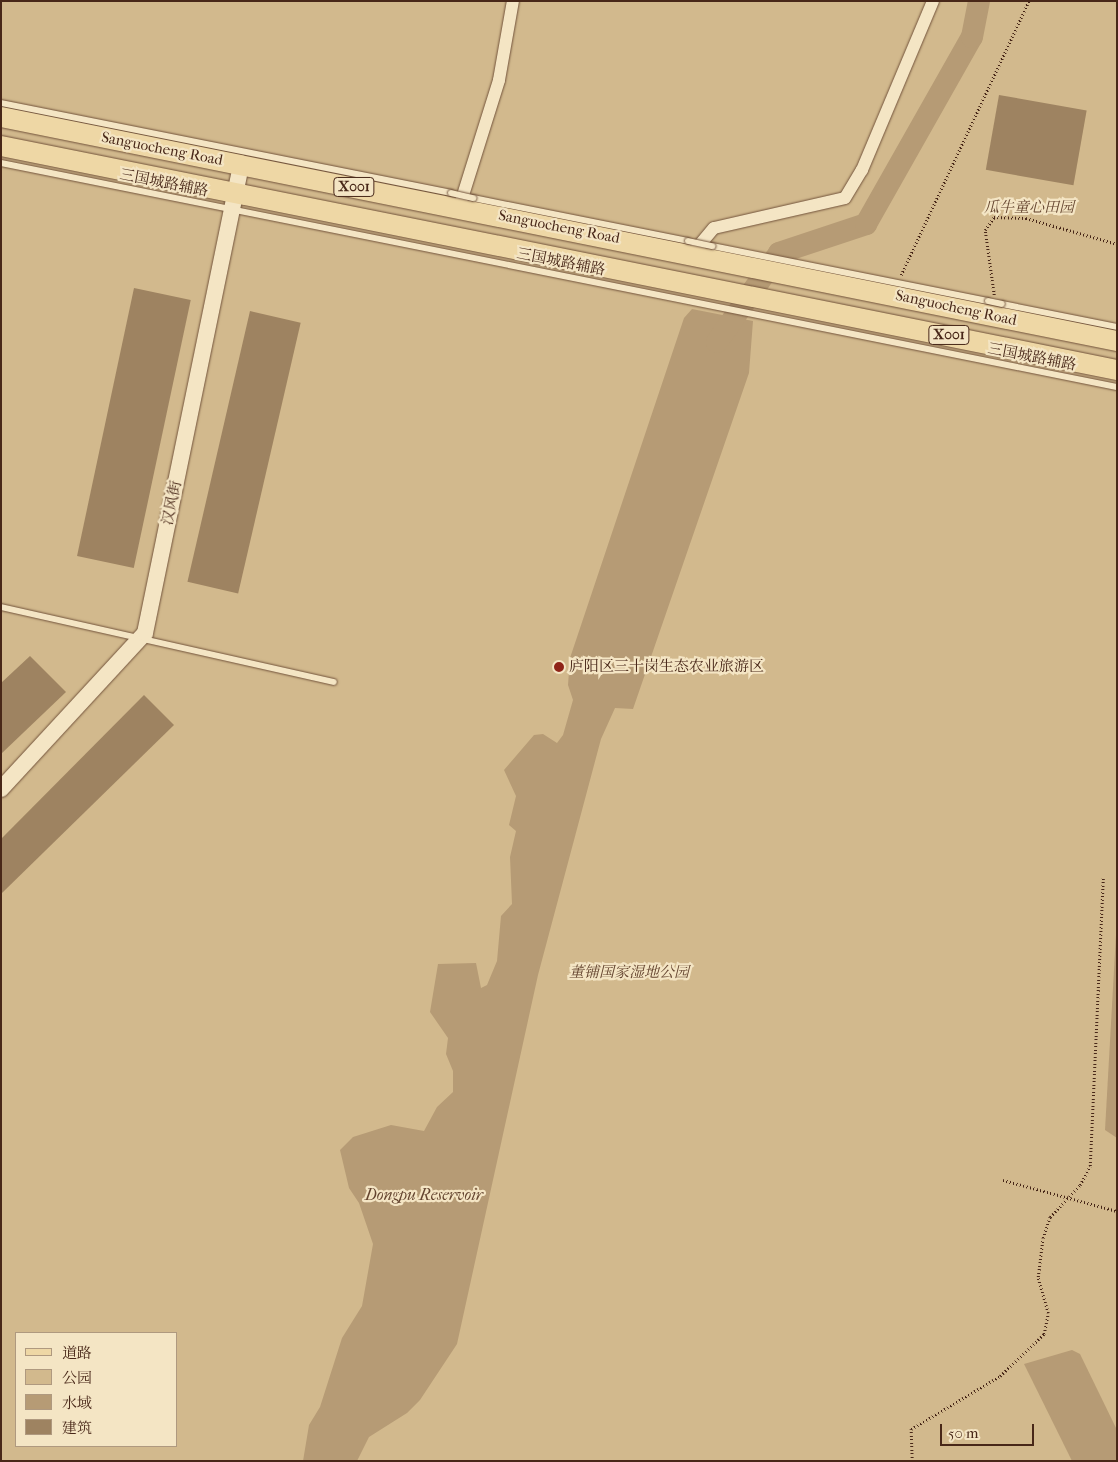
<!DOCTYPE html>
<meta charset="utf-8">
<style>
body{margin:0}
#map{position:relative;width:1118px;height:1462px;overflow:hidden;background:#eed7a5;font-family:"IM FELL French Canon","Noto Serif SC",serif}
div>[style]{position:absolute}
.green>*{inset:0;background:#d2b98d}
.water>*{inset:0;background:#b69b75}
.river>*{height:22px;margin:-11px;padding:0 11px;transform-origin:11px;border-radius:11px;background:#b69b75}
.building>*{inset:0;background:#9e8361;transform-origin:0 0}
.path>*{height:2.5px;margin-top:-1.25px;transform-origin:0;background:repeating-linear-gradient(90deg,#482718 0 1px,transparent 0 3.5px)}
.roads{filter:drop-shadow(0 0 1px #72533b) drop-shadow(0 0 1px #72533b)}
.service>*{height:6px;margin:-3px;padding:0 3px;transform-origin:3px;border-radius:3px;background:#f4e5c4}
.minor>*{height:12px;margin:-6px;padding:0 6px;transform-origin:6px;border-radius:6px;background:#f4e5c4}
.tertiary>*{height:16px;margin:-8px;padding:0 8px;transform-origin:8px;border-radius:8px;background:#f4e5c4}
.primary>*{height:20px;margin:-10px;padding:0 10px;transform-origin:10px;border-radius:10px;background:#eed7a5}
.bridges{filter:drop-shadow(0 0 1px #72533b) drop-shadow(0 0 1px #72533b)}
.service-bridge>*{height:6px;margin:-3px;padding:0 3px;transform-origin:3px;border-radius:3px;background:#f4e5c4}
.dots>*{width:14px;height:14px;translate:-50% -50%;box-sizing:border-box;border:2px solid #f4e5c4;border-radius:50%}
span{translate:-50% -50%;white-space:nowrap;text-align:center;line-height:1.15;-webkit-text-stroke:4.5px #f4e5c4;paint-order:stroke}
.shield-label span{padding:1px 4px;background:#f4e5c4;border:1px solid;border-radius:4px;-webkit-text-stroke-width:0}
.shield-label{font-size:14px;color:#482718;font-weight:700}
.street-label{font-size:15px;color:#482718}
.park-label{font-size:15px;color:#64442f;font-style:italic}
.poi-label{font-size:15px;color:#482718}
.left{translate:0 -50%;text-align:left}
.water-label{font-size:16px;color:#64442f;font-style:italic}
.frame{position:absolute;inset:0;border:2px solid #482718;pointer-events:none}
.legend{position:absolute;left:15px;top:1332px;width:162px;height:115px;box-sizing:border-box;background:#f4e5c4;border:1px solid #af997f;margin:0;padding:6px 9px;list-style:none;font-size:15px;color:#482718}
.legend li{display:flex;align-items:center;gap:10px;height:25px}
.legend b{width:25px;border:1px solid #af997f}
.scale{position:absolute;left:940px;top:1424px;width:94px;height:22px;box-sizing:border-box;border:2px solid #482718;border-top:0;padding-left:6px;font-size:15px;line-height:18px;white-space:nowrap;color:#482718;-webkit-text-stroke:4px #f4e5c4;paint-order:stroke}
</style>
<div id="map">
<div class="green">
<i style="clip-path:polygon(evenodd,1px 1px,1117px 1px,1117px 1461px,1px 1461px,1px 1px,16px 1333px,176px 1333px,176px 1446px,16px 1446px,16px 1333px)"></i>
</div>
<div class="water">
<i style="clip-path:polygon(692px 309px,753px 321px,749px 373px,633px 709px,615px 708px,601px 739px,538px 975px,457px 1344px,420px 1400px,407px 1413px,369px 1437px,357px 1461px,303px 1461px,309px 1425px,320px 1407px,342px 1338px,362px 1306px,373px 1244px,359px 1203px,349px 1188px,340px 1150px,353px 1137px,391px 1125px,424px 1131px,437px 1107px,453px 1092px,453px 1071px,446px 1054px,448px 1038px,430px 1012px,438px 964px,476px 963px,481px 988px,487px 985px,497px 961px,501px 916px,512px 904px,510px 857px,516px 831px,509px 825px,516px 796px,504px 770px,534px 735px,543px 734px,557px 743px,563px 735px,573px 700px,568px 685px,570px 658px,684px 318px)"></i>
<i style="clip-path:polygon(1117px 917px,1117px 1138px,1105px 1130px)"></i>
<i style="clip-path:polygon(1072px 1350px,1080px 1354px,1117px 1430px,1117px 1461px,1072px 1461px,1024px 1364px)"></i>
</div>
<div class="river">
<i style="left:717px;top:342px;width:108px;rotate:-55.1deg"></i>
<i style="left:779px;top:253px;width:92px;rotate:-18.4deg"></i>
<i style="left:866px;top:224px;width:215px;rotate:-60.5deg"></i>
<i style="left:972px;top:37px;width:37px;rotate:-79deg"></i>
</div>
<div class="building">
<i style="left:999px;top:95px;width:89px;height:76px;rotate:10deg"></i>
<i style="left:134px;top:288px;width:58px;height:274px;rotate:12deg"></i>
<i style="left:250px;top:311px;width:52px;height:278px;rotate:13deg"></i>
<i style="clip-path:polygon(30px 656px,66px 692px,1px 754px,1px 683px)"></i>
<i style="clip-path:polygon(144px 695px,174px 725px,1px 894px,1px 839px)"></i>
</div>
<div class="path">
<i style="left:901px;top:275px;width:302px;rotate:-65deg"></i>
<i style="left:994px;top:295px;width:66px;rotate:-97.9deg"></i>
<i style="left:985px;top:230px;width:16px;rotate:-55deg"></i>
<i style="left:994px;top:217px;width:32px;rotate:2deg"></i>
<i style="left:1026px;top:218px;width:95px;rotate:15.9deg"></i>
<i style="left:1003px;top:1180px;width:118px;rotate:15.2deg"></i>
<i style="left:912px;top:1461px;width:32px;rotate:-92deg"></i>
<i style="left:911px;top:1429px;width:104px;rotate:-30.8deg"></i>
<i style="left:1000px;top:1376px;width:61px;rotate:-43.7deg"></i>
<i style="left:1044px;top:1334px;width:21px;rotate:-79deg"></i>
<i style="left:1048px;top:1313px;width:37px;rotate:-106deg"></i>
<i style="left:1038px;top:1277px;width:39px;rotate:-83deg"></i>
<i style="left:1043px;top:1238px;width:22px;rotate:-72deg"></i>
<i style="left:1050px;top:1217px;width:44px;rotate:-46.8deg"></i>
<i style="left:1080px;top:1185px;width:21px;rotate:-62deg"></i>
<i style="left:1090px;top:1166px;width:290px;rotate:-87.4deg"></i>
</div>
<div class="roads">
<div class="service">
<i style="left:1px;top:103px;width:459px;rotate:11.3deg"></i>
<i style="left:1px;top:163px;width:1138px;rotate:11.35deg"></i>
<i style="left:473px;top:198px;width:219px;rotate:11.3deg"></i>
<i style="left:712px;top:246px;width:281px;rotate:11.3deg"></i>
<i style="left:1002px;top:304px;width:117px;rotate:11.3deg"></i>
<i style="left:1px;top:607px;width:341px;rotate:12.7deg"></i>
</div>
<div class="minor">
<i style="left:459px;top:208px;width:134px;rotate:-72.6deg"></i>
<i style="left:499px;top:80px;width:80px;rotate:-80deg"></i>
<i style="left:692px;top:254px;width:34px;rotate:-50deg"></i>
<i style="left:714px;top:228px;width:134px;rotate:-12.9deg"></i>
<i style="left:845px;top:198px;width:33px;rotate:-59deg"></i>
<i style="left:862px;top:170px;width:183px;rotate:-67.2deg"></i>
</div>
<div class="tertiary">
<i style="left:1px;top:789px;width:212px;rotate:-47.3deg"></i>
<i style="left:145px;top:633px;width:479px;rotate:-78.4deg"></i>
</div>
<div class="primary">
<i style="left:1px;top:117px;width:1138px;rotate:11.35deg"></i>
<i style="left:1px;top:146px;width:1138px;rotate:11.35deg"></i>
</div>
</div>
<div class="bridges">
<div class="service-bridge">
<i style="left:451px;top:193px;width:23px;rotate:13deg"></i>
<i style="left:688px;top:241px;width:25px;rotate:12deg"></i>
<i style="left:988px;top:301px;width:14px;rotate:12deg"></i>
</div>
</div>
<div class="dots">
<i style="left:559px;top:667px;background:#8f2418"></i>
</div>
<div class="shield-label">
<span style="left:354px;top:187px">X001</span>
<span style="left:949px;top:335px">X001</span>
</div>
<div class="street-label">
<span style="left:162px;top:149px;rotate:11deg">Sanguocheng Road</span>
<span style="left:164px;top:183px;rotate:11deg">三国城路辅路</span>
<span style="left:559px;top:227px;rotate:11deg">Sanguocheng Road</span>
<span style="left:561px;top:262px;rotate:11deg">三国城路辅路</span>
<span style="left:956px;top:308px;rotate:12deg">Sanguocheng Road</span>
<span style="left:1032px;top:357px;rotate:11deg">三国城路辅路</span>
<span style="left:172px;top:503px;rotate:-78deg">汉风街</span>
</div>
<div class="park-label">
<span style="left:1029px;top:208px">瓜牛童心田园</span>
<span style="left:629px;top:973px">董铺国家湿地公园</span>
</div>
<div class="poi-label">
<span class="left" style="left:569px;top:667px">庐阳区三十岗生态农业旅游区</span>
</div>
<div class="water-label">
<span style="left:424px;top:1195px">Dongpu Reservoir</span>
</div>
<div class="frame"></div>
<ul class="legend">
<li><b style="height:6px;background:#eed7a5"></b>道路</li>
<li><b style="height:14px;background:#d2b98d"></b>公园</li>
<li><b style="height:14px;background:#b69b75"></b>水域</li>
<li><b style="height:14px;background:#9e8361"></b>建筑</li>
</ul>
<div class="scale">50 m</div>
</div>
